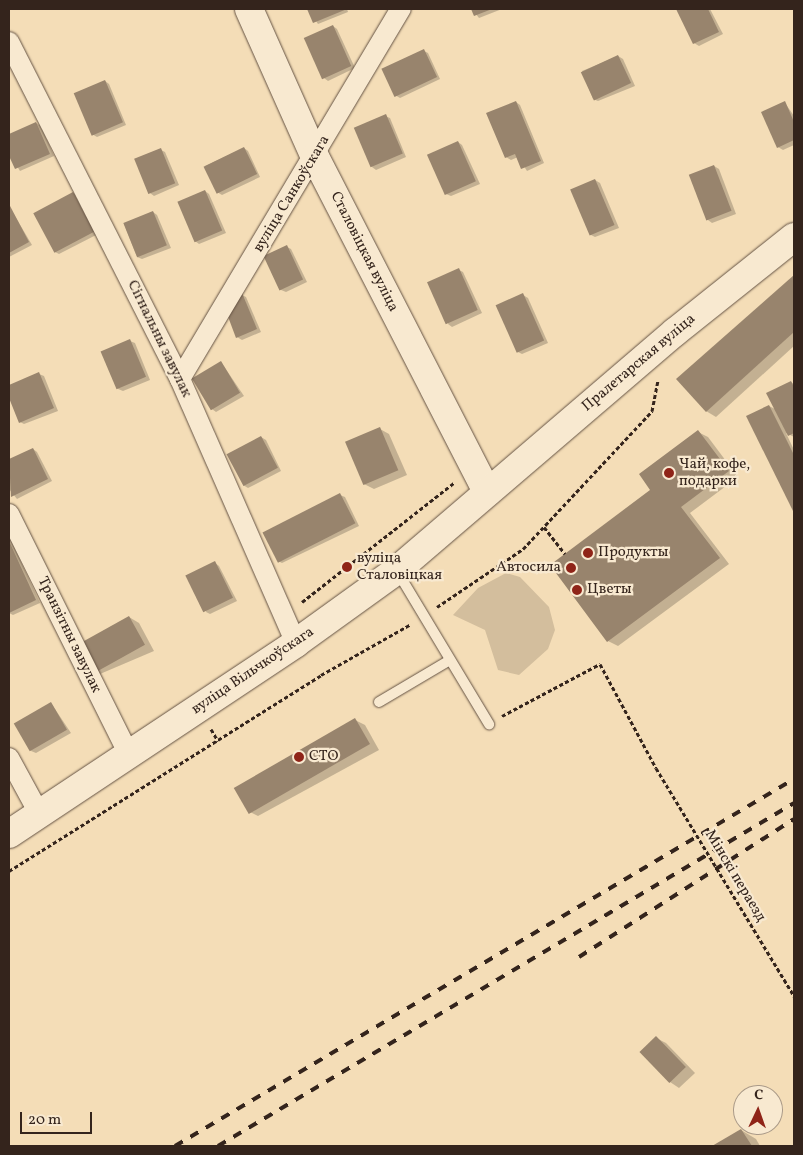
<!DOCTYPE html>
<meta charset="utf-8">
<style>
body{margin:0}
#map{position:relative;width:803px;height:1155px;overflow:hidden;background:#f4ddb7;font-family:Vollkorn,serif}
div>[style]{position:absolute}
.green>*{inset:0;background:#d3be9d}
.shadow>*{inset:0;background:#0003}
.building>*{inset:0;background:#98846d;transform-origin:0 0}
.path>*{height:3px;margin-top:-1.5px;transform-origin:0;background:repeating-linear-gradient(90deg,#34241c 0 4px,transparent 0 6.5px)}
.roads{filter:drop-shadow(0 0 1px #645243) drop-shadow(0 0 1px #645243)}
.service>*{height:10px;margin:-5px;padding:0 5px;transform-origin:5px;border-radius:5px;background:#f8e9d0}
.minor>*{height:20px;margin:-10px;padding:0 10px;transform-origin:10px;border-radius:10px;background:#f8e9d0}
.secondary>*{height:28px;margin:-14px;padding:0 14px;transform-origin:14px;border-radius:14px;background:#f8e9d0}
.rail>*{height:4px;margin-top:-2px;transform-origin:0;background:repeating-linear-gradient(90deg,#34241c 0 9px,transparent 0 18px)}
.path-bridge>*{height:3px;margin-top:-1.5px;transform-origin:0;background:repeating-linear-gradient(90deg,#34241c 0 4px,transparent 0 6.5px)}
.dots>*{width:14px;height:14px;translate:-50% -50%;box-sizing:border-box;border:2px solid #f8e9d0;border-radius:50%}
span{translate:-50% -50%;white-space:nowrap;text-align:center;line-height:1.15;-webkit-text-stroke:4.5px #f8e9d0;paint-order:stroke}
.street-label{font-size:15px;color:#34241c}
.poi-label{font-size:15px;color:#34241c}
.left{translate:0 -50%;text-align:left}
.right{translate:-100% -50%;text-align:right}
.frame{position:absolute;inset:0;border:10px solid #34241c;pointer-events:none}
.north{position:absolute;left:733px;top:1085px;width:50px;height:50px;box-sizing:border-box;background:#f8e9d0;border:1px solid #aa9a88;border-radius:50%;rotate:3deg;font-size:14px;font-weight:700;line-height:20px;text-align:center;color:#34241c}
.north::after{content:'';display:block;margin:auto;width:18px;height:22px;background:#8f2418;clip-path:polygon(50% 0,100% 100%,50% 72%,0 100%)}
.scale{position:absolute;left:20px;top:1112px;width:72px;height:22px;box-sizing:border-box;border:2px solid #34241c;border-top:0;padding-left:6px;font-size:15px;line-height:18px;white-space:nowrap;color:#34241c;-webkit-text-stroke:4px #f8e9d0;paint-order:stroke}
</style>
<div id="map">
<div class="green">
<i style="clip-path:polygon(506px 573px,520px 577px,549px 607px,555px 630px,548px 649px,519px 675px,498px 670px,485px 630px,453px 615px,478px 588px)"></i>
</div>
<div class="shadow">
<i style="clip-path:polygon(308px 9px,347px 9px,348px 12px,318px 24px)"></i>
<i style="clip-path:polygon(472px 9px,502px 9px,479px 18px)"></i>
<i style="clip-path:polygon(677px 9px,710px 9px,723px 34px,699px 46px,694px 43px)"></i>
<i style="clip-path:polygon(333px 26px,337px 29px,355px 68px,328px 81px,324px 78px)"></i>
<i style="clip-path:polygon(424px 51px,428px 53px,440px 79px,400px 98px,395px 95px,383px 69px)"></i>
<i style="clip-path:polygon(618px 56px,623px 59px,635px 86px,598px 101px,593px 99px,582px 71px)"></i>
<i style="clip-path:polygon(105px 81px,109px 84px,126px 125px,97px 137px,92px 134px)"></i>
<i style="clip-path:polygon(516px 102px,520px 105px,544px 163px,527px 171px,518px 157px,511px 160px,506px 157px)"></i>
<i style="clip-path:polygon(785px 103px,794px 116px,794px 145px,783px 150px,778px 147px)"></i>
<i style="clip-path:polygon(385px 116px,390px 118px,406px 157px,376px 170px,372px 167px)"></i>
<i style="clip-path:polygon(36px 123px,41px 126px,54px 156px,20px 171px,9px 153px,9px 135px)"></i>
<i style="clip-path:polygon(458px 142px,462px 145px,480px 184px,451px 196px,446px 194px)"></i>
<i style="clip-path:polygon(244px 148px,248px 151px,260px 177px,222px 195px,217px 192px,205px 166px)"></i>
<i style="clip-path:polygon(161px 150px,165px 152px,179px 185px,154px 196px,150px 193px)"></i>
<i style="clip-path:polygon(714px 166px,719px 169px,736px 214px,712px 223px,708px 220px)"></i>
<i style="clip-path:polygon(595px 180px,600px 183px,619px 228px,595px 237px,591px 235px)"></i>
<i style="clip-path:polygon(205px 191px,209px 194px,226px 233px,199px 244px,195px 241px)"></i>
<i style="clip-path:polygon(73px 193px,78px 196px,98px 234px,59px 254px,55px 252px)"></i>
<i style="clip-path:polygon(9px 206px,32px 245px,9px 257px)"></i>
<i style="clip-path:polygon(153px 212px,157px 215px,171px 248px,142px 259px,137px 257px,124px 224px)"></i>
<i style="clip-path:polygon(287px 247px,291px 249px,307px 282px,286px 292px,281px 290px,265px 257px)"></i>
<i style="clip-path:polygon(459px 270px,463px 272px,482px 313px,452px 327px,448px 324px)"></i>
<i style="clip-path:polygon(794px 277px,794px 346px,716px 417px,706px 411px,770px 297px)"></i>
<i style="clip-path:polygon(242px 295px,246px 297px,261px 332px,242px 340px,237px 337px)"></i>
<i style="clip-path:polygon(523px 295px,528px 298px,548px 343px,522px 354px,518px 352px)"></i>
<i style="clip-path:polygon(130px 341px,135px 343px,150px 380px,123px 391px,118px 389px)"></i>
<i style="clip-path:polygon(221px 362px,244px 396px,216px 412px,212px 409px)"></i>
<i style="clip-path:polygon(39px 374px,44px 376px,58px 411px,24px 424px,20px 422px,9px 395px,9px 386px)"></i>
<i style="clip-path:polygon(791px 382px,794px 384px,794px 437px,786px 433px,794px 450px,794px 510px,748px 417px,769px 406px,777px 410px)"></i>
<i style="clip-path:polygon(380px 429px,389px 434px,407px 475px,374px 489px,364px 484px,347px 442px)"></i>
<i style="clip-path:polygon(698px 432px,708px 437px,738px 477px,690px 513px,729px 564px,618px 646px,608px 641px,652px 490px)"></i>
<i style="clip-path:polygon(261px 437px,266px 440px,281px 471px,248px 488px,243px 485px)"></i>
<i style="clip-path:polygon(33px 449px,37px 452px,52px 481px,17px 499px,9px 489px,9px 461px)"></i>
<i style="clip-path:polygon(340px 495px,345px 497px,359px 526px,282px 563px,278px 561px)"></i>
<i style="clip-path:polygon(9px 536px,40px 603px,13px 615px,9px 613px)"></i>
<i style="clip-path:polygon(215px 563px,219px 566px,237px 601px,210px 614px,206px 612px)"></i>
<i style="clip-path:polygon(129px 617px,139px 623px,154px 651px,100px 674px,96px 671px)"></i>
<i style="clip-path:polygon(51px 703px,71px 733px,36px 753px,31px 751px)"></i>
<i style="clip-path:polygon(355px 720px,365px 725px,379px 750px,258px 816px,248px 811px)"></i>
<i style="clip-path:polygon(656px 1038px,666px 1043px,695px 1073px,679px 1088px,670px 1082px)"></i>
<i style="clip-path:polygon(741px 1130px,756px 1139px,760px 1146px,715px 1146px)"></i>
</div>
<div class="building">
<i style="clip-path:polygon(307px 9px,347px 9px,313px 23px)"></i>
<i style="clip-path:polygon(471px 9px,492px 9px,474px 16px)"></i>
<i style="clip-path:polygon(676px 9px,708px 9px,719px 32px,693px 44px)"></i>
<i style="left:333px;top:25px;width:45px;height:32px;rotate:66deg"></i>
<i style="left:424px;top:49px;width:31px;height:47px;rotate:65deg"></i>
<i style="left:618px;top:55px;width:31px;height:41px;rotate:65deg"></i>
<i style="left:105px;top:80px;width:46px;height:34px;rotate:67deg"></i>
<i style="clip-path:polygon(516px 101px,541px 161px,521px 169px,515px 154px,505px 158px,486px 113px)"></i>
<i style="clip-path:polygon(785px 101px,794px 122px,794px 140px,777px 148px,761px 112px)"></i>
<i style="left:386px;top:114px;width:43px;height:35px;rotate:67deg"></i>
<i style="clip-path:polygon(36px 122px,50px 154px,15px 169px,9px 156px,9px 134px)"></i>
<i style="left:458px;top:141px;width:44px;height:34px;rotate:66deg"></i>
<i style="left:244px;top:147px;width:30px;height:45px;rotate:64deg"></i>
<i style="left:161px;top:148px;width:38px;height:29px;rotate:68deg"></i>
<i style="left:714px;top:165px;width:49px;height:27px;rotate:69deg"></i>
<i style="left:595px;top:179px;width:50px;height:27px;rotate:67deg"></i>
<i style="left:205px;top:190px;width:44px;height:30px;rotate:67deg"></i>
<i style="left:73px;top:192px;width:45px;height:45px;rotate:62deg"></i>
<i style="clip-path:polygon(9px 204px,29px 242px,9px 253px)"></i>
<i style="left:153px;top:211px;width:37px;height:32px;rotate:68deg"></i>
<i style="left:287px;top:245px;width:38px;height:26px;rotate:65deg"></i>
<i style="left:459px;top:268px;width:46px;height:35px;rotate:66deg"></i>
<i style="clip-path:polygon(794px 275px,794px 332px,706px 412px,676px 379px)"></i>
<i style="clip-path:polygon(242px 293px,257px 329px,236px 338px,227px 314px)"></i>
<i style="left:523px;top:293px;width:52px;height:30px;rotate:66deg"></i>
<i style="left:130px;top:339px;width:41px;height:32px;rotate:67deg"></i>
<i style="left:221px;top:361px;width:37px;height:34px;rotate:59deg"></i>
<i style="clip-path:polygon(39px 372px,54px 408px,19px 423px,9px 398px,9px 385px)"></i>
<i style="clip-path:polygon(791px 381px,794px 387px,794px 433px,788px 436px,766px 393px)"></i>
<i style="clip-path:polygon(769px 405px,794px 455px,794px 513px,746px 416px)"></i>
<i style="left:380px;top:427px;width:47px;height:38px;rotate:67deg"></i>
<i style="clip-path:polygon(698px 430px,729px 471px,681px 507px,720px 558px,607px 642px,550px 565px,650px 490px,639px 474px)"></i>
<i style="left:261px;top:436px;width:36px;height:39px;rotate:62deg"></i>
<i style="clip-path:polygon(33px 448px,48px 479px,11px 497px,9px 459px)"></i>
<i style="left:340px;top:493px;width:34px;height:87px;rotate:63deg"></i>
<i style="clip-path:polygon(9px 541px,36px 600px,9px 613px)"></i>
<i style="left:215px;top:561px;width:41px;height:33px;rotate:64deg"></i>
<i style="left:129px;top:616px;width:33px;height:56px;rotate:61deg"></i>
<i style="left:51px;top:702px;width:32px;height:43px;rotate:60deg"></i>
<i style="left:355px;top:718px;width:30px;height:140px;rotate:60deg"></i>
<i style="left:656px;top:1036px;width:43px;height:23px;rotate:46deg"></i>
<i style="clip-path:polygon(741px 1129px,752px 1146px,712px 1146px)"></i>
</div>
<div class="path">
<i style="left:544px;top:527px;width:34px;rotate:52deg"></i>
<i style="left:302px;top:602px;width:193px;rotate:-38.1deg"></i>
<i style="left:437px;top:607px;width:104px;rotate:-34deg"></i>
<i style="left:523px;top:549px;width:189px;rotate:-46.9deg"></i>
<i style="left:652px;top:411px;width:32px;rotate:-79deg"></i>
<i style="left:502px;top:716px;width:111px;rotate:-28deg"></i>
<i style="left:600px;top:664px;width:118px;rotate:61.7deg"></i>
<i style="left:211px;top:729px;width:14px;rotate:60deg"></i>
<i style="left:9px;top:871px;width:368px;rotate:-32.1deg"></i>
<i style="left:321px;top:675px;width:103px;rotate:-29.5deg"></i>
</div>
<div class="roads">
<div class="service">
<i style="left:397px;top:571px;width:179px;rotate:59deg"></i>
<i style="left:379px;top:702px;width:82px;rotate:-30.6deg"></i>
</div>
<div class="minor">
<i style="left:9px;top:42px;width:378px;rotate:63.1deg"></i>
<i style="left:180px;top:379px;width:288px;rotate:66.3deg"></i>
<i style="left:180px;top:379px;width:431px;rotate:-59.2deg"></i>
<i style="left:9px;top:514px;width:269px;rotate:63.5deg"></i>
<i style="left:9px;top:758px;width:65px;rotate:61.5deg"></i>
</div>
<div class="secondary">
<i style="left:249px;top:9px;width:162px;rotate:66deg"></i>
<i style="left:315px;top:157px;width:377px;rotate:62.8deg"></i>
<i style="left:9px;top:834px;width:345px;rotate:-33.6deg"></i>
<i style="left:296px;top:643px;width:123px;rotate:-35.8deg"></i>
<i style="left:396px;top:571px;width:367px;rotate:-40.6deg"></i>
<i style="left:675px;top:332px;width:152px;rotate:-38.6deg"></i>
</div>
</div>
<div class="rail">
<i style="left:579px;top:957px;width:255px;rotate:-32.7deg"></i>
<i style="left:175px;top:1146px;width:720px;rotate:-30.66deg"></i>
<i style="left:218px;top:1146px;width:670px;rotate:-30.77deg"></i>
</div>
<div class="path-bridge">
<i style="left:656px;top:768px;width:267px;rotate:58.8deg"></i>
</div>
<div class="dots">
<i style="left:669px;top:473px;background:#8f2418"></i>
<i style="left:588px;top:553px;background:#8f2418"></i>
<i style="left:347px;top:567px;background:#8f2418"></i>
<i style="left:571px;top:568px;background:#8f2418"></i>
<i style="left:577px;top:590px;background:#8f2418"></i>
<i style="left:299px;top:757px;background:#8f2418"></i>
</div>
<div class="street-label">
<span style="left:292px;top:194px;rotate:-59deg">вуліца Санкоўскага</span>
<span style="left:364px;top:252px;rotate:63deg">Сталовіцкая вуліца</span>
<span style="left:159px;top:339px;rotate:64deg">Сігнальны завулак</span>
<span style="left:639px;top:363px;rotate:-40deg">Пралетарская вуліца</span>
<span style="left:69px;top:635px;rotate:64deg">Транзітны завулак</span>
<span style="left:253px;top:671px;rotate:-34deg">вуліца Вільчкоўскага</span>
<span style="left:735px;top:876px;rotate:59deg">Мінскі пераезд</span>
</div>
<div class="poi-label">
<span class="left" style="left:679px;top:473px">Чай, кофе,<br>подарки</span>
<span class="left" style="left:598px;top:553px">Продукты</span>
<span class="left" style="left:357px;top:567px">вуліца<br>Сталовіцкая</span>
<span class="right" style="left:561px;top:568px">Автосила</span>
<span class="left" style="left:587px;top:590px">Цветы</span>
<span class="left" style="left:309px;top:757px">СТО</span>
</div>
<div class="frame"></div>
<div class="north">С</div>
<div class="scale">20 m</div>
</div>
